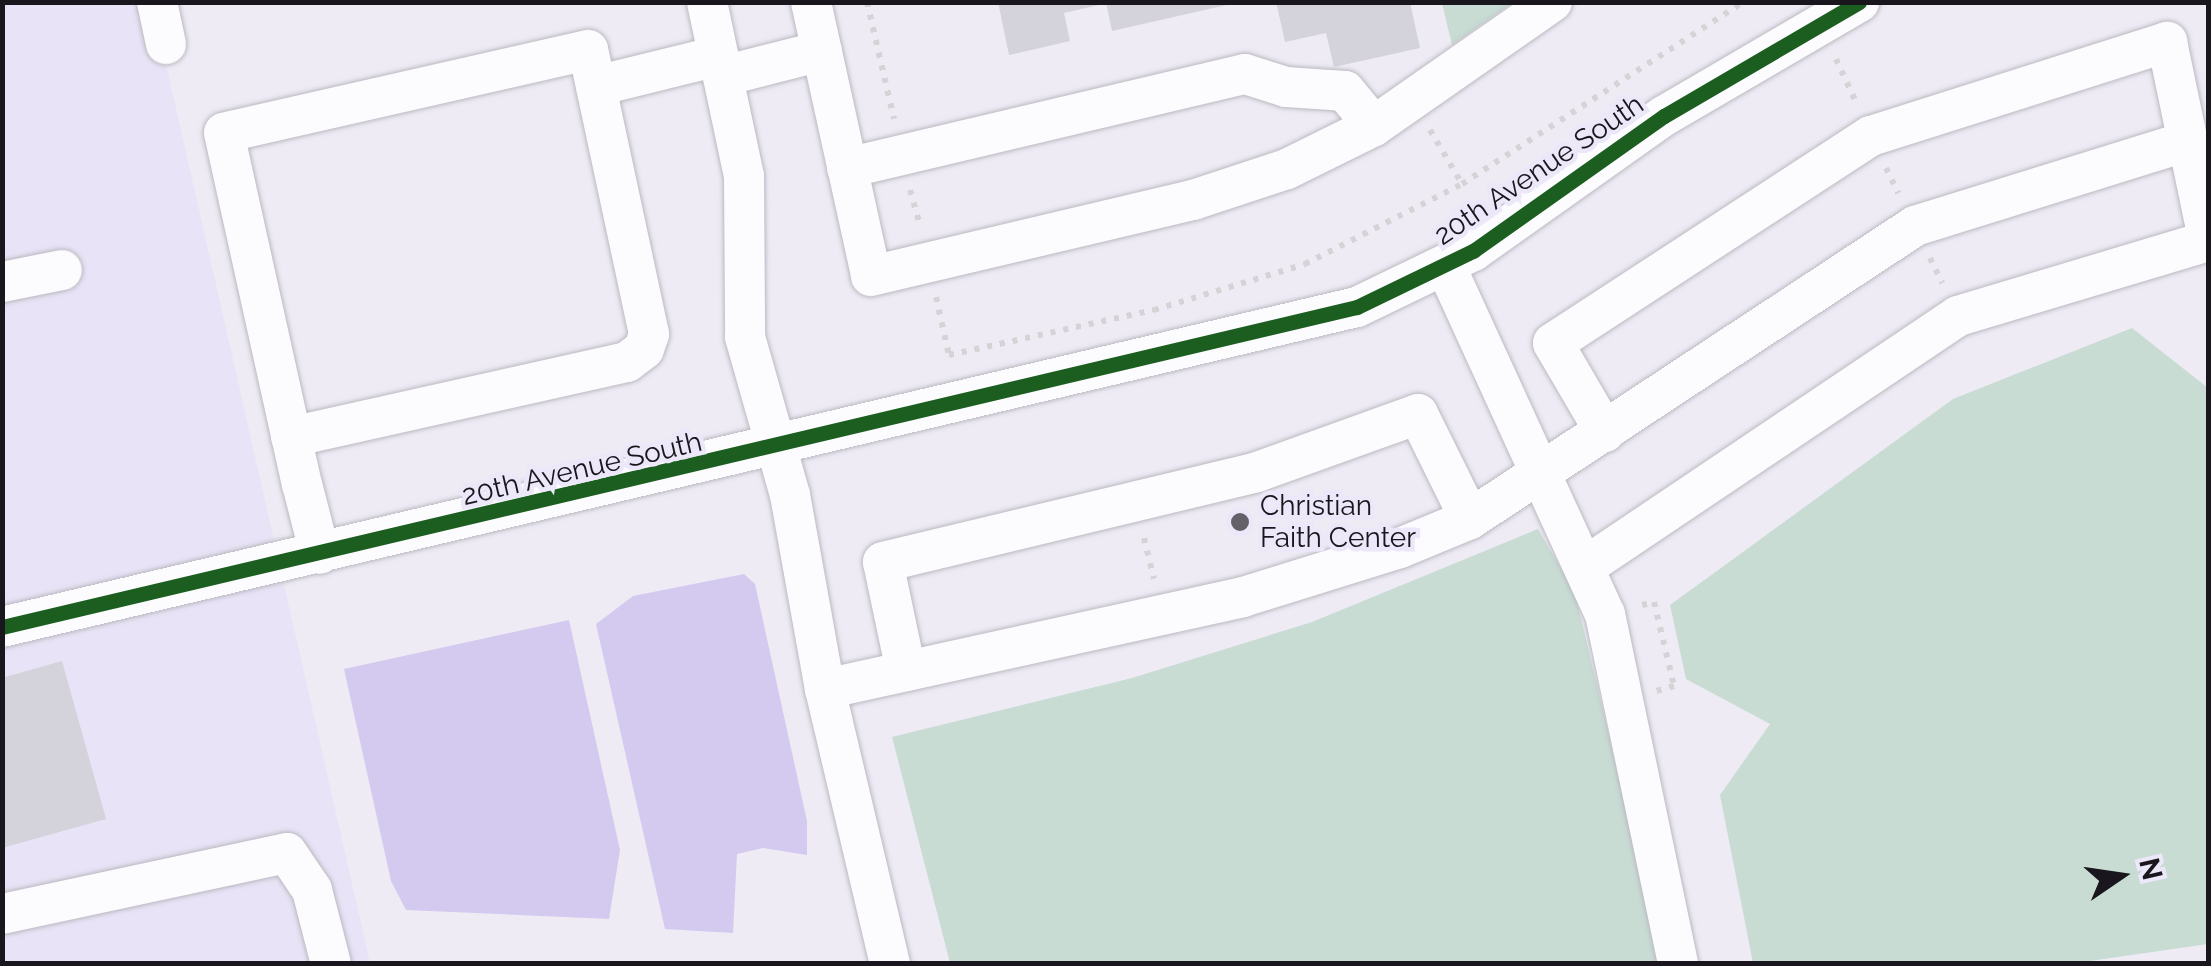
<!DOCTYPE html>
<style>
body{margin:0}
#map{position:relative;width:2211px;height:966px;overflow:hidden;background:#eeebf5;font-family:Raleway,sans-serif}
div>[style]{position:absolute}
.built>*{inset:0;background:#e8e3f6}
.green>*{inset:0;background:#c8dcd4}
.water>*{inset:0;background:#d4caef}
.building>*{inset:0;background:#d4d2da}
.path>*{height:6px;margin-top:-3px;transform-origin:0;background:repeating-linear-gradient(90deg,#d4d3d6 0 5px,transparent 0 13px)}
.roads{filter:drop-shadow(0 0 2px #bbb9c1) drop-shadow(0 0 2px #bbb9c1)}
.minor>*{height:40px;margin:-20px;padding:0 20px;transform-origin:20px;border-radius:20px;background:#fcfcfe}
.cycleway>*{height:15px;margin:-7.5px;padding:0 7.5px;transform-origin:7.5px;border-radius:7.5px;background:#1b5e20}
.dots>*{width:28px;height:28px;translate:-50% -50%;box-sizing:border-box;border:5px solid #ece7f9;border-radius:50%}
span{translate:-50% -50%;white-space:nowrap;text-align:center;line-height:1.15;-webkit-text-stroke:9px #ece7f9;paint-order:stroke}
.street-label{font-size:28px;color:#19171d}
.poi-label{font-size:28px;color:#19171d}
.left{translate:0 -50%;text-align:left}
.frame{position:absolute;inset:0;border:5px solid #19171d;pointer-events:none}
.north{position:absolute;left:2071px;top:826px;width:100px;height:100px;-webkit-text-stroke:8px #ece7f9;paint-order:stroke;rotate:77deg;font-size:28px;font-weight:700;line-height:40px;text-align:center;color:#19171d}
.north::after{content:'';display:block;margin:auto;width:35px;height:45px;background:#19171d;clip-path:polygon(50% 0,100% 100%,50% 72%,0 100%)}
</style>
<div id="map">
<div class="built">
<i style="clip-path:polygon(2px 3px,152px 3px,370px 963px,3px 963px)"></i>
</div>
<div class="green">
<i style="clip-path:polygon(1442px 3px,1442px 2px,1512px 3px,1452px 45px)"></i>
<i style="clip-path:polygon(2132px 328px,2208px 388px,2208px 944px,2069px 964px,1753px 963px,1720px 795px,1770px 724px,1686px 679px,1670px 605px,1953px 399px)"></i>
<i style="clip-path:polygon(1538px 529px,1575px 593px,1663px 963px,950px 963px,892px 737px,1132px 678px,1312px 622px)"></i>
</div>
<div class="water">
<i style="clip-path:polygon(744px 574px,755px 584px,807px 821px,807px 855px,763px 848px,737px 854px,733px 933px,665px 929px,596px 624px,633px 596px)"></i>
<i style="clip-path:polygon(569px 620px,620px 850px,609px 919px,406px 910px,391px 881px,344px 669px)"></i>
</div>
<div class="building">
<i style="clip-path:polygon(998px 2px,1103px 2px,1103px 4px,1064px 13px,1070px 41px,1009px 55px)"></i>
<i style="clip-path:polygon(1106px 2px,1231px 2px,1231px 4px,1112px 31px)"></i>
<i style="clip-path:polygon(1276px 2px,1410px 2px,1420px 48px,1334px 67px,1326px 33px,1285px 42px)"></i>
<i style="clip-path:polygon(62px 661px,106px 819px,2px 848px,2px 678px)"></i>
</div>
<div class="path">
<i style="left:867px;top:2px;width:120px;rotate:77deg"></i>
<i style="left:1836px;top:59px;width:47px;rotate:65.1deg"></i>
<i style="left:1430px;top:130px;width:63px;rotate:59.3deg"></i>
<i style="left:1886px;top:168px;width:28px;rotate:64deg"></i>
<i style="left:910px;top:190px;width:37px;rotate:74deg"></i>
<i style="left:1930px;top:258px;width:28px;rotate:64deg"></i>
<i style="left:936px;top:297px;width:59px;rotate:77.4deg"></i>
<i style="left:949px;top:355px;width:210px;rotate:-12.4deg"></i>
<i style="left:1154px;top:310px;width:158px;rotate:-16.9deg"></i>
<i style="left:1305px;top:264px;width:176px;rotate:-27deg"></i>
<i style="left:1462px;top:184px;width:335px;rotate:-32.9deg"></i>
<i style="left:1144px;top:538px;width:42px;rotate:76.3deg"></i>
<i style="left:1642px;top:605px;width:12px;rotate:-14deg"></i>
<i style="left:1654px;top:602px;width:86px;rotate:76.6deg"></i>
<i style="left:1674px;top:686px;width:19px;rotate:164deg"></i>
</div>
<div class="roads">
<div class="minor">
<i style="left:157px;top:2px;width:43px;rotate:77.9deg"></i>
<i style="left:707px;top:2px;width:178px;rotate:78deg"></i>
<i style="left:744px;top:176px;width:161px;rotate:89.6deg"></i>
<i style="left:745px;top:337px;width:164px;rotate:74.1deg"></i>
<i style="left:790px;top:495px;width:197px;rotate:79.8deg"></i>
<i style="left:825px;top:689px;width:283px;rotate:76.7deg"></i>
<i style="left:811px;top:2px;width:280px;rotate:77.6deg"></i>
<i style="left:871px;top:276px;width:331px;rotate:-13.3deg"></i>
<i style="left:1193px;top:200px;width:99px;rotate:-18.3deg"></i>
<i style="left:1287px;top:169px;width:97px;rotate:-26.3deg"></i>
<i style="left:1374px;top:126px;width:217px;rotate:-34.9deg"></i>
<i style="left:723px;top:76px;width:102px;rotate:-14.2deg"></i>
<i style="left:596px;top:86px;width:126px;rotate:-13.8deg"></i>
<i style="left:847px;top:168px;width:409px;rotate:-13.3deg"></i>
<i style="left:1245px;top:74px;width:43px;rotate:17.6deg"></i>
<i style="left:1286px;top:87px;width:59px;rotate:3.9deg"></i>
<i style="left:1345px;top:91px;width:45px;rotate:50.4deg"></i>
<i style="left:1445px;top:265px;width:384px;rotate:65.4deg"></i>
<i style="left:1605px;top:614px;width:358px;rotate:78.2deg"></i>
<i style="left:2px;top:282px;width:61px;rotate:-11.3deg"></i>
<i style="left:1605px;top:432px;width:103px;rotate:-120.3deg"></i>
<i style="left:1553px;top:343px;width:379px;rotate:-33.1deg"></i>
<i style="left:1871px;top:136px;width:311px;rotate:-17.6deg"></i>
<i style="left:2167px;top:42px;width:201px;rotate:78.2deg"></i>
<i style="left:291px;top:437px;width:344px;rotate:-12.6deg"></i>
<i style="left:627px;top:362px;width:21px;rotate:-37deg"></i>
<i style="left:644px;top:349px;width:16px;rotate:-72deg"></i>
<i style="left:649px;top:334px;width:290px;rotate:-102.1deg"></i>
<i style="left:588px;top:50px;width:373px;rotate:167.2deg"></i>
<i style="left:224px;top:133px;width:360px;rotate:77.5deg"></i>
<i style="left:302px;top:484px;width:72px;rotate:75.6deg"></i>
<i style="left:1586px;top:566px;width:448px;rotate:-33.9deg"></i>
<i style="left:1958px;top:316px;width:261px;rotate:-16.7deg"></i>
<i style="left:2px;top:627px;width:1392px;rotate:-13.29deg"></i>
<i style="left:1357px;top:307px;width:129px;rotate:-25.8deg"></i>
<i style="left:1473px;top:251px;width:234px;rotate:-35.3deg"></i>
<i style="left:1664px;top:116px;width:226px;rotate:-30.3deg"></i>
<i style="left:906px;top:671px;width:111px;rotate:-101.9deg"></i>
<i style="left:883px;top:562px;width:385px;rotate:-13.5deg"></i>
<i style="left:1257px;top:472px;width:171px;rotate:-19.8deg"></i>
<i style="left:1418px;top:414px;width:117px;rotate:63.7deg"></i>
<i style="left:825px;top:689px;width:428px;rotate:-12.4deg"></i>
<i style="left:1243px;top:597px;width:164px;rotate:-17.3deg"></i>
<i style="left:1400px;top:548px;width:76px;rotate:-22.5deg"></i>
<i style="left:1470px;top:519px;width:533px;rotate:-33.36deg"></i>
<i style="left:1915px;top:226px;width:286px;rotate:-17.3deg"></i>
<i style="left:2px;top:914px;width:291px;rotate:-12.1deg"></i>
<i style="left:287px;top:853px;width:45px;rotate:56deg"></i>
<i style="left:312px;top:890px;width:76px;rotate:75.6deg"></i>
</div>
</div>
<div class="cycleway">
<i style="left:2px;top:627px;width:1392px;rotate:-13.29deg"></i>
<i style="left:1357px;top:307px;width:129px;rotate:-25.8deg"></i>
<i style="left:1473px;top:251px;width:234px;rotate:-35.3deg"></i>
<i style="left:1664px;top:116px;width:226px;rotate:-30.3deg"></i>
</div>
<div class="dots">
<i style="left:1240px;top:522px;background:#646169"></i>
</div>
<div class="street-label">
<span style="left:1539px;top:170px;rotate:-34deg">20th Avenue South</span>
<span style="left:582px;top:469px;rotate:-13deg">20th Avenue South</span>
</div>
<div class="poi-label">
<span class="left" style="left:1260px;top:522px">Christian<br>Faith Center</span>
</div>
<div class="frame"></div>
<div class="north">N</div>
</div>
